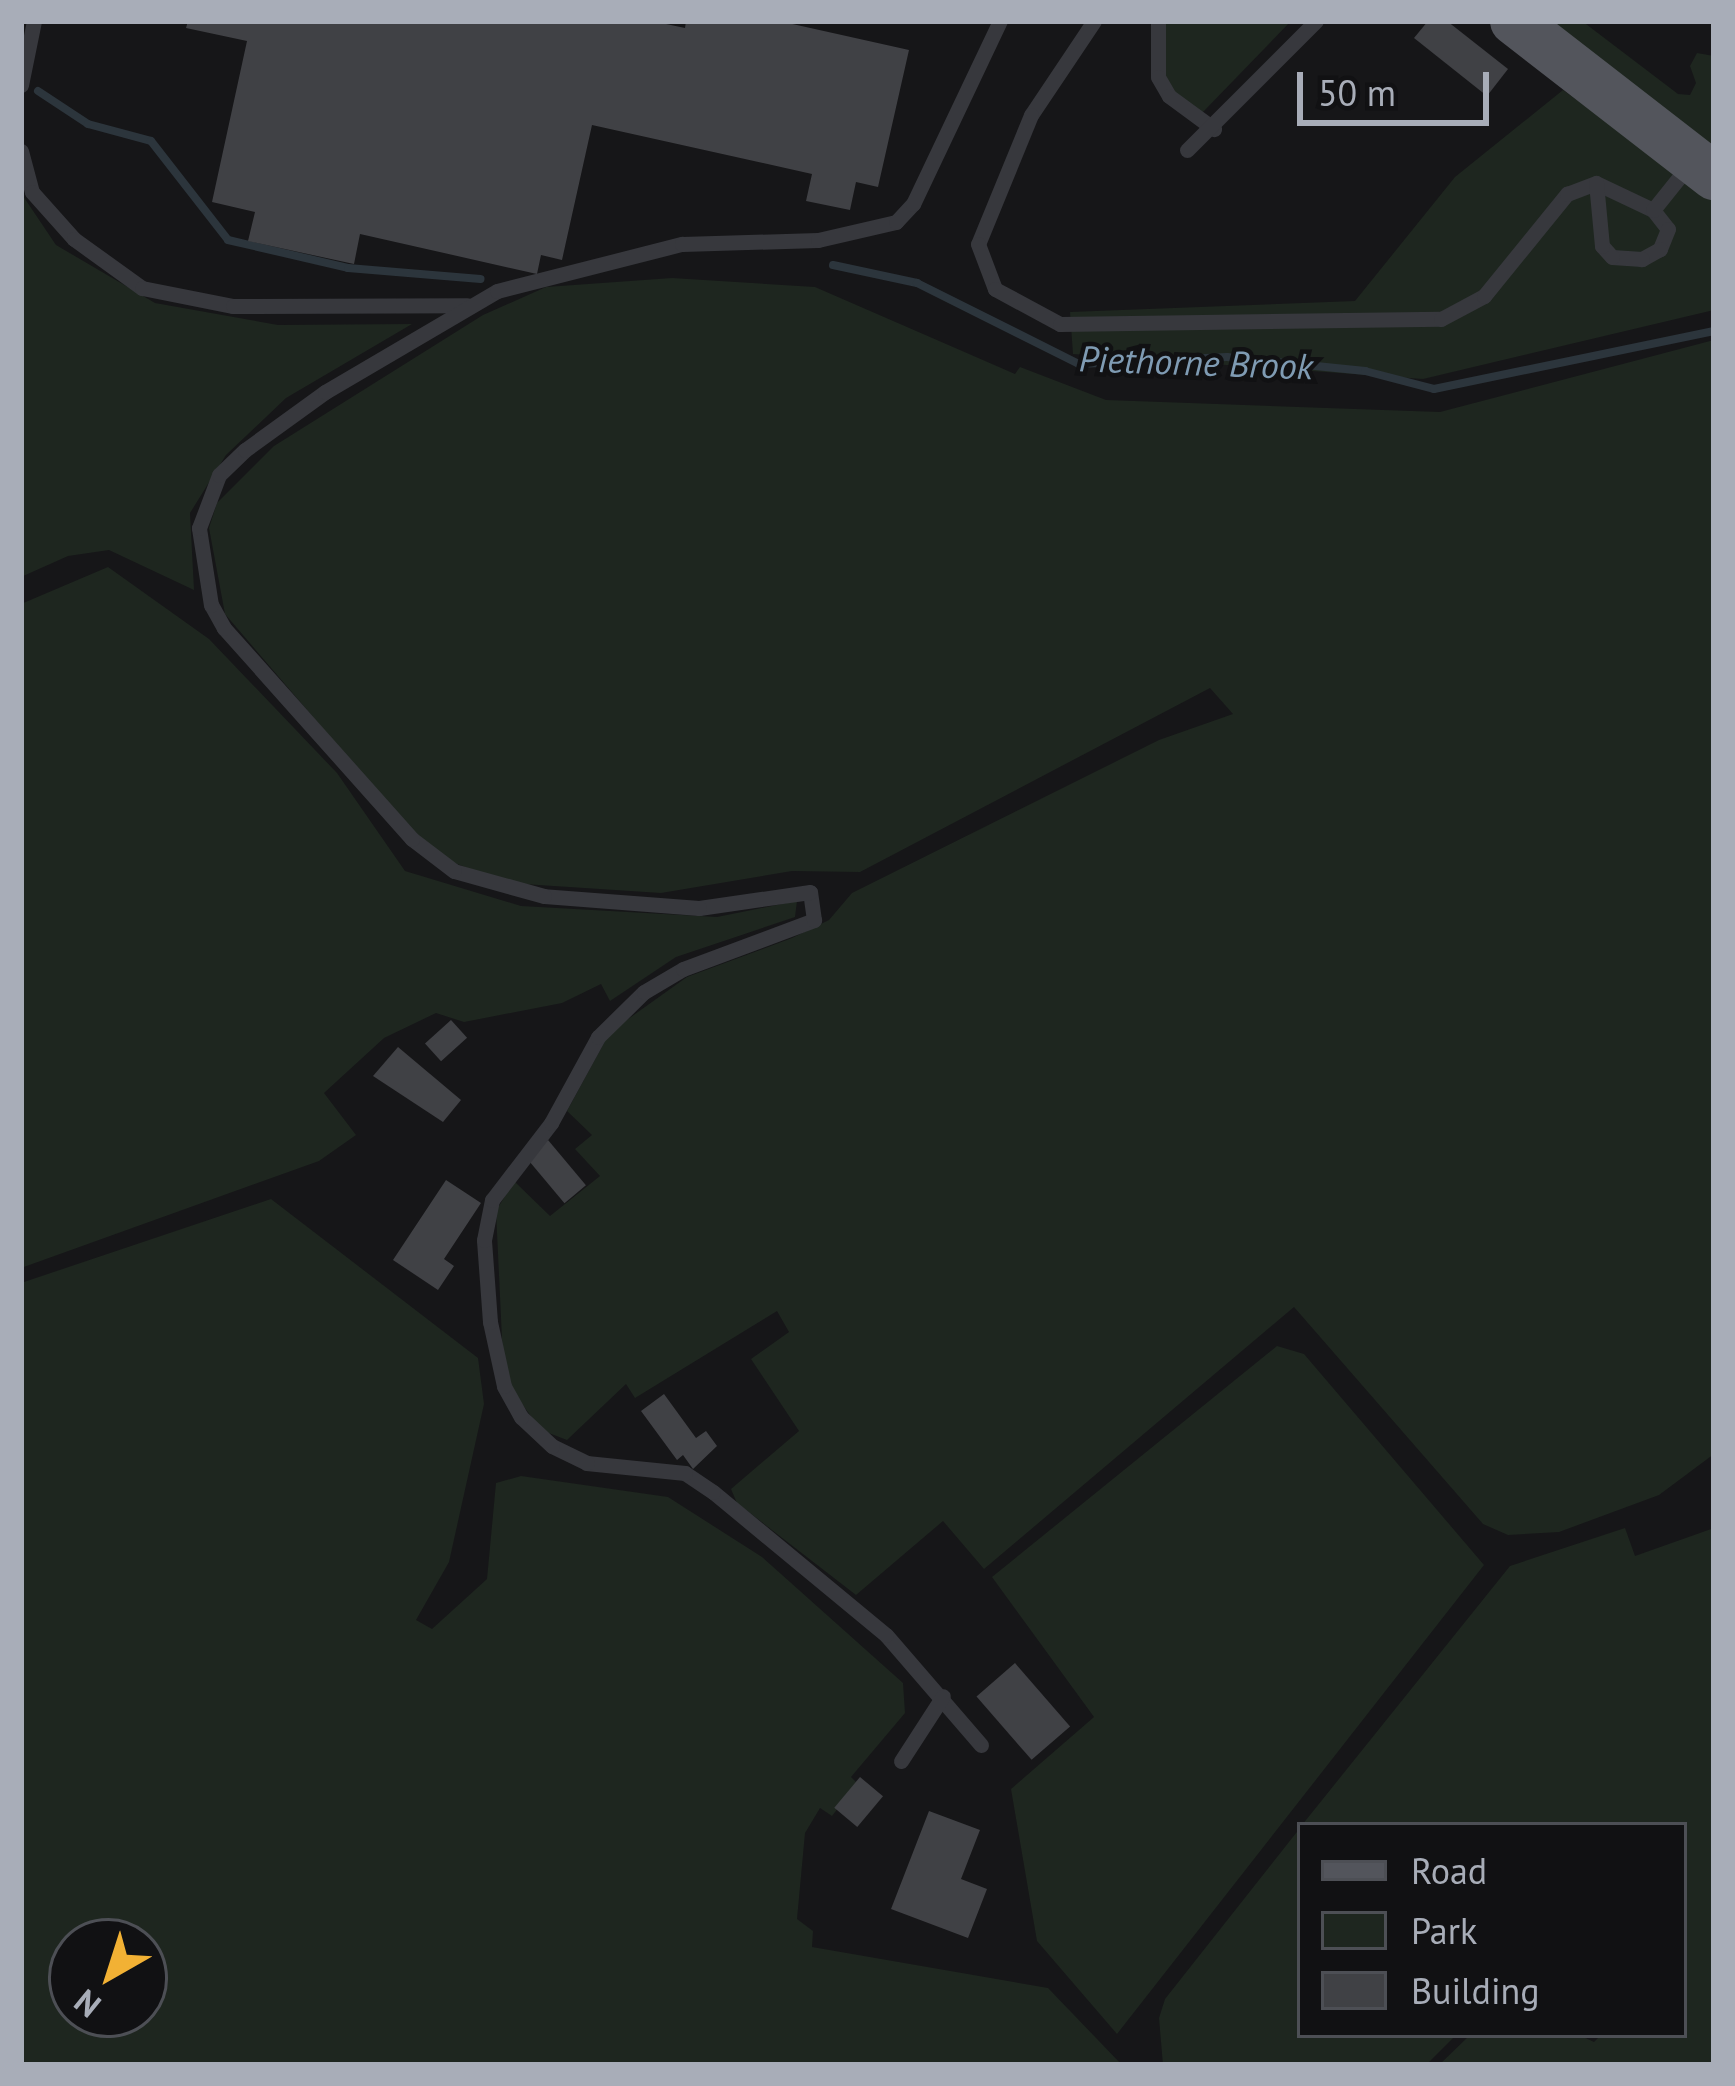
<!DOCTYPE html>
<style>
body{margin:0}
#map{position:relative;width:1735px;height:2086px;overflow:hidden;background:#161618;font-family:"PT Sans",sans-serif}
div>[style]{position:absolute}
.green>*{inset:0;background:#1e261f}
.stream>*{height:8px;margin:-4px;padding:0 4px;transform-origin:4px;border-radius:4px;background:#2c353c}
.building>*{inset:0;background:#404145;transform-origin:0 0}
.service>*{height:15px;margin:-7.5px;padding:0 7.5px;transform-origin:7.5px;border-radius:7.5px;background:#37383d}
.primary>*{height:48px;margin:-24px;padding:0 24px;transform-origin:24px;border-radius:24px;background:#53555c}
span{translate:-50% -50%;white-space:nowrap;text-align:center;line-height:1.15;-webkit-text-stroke:9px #111113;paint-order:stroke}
.water-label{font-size:36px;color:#7f9bb3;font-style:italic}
.frame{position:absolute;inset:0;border:24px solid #a8adb8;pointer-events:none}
.legend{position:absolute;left:1297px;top:1822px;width:390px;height:216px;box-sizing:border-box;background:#111113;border:3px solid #4d4f55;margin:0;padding:15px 21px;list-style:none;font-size:36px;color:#a8adb8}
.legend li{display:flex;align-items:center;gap:24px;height:60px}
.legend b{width:60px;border:3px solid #4d4f55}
.north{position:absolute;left:48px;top:1918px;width:120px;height:120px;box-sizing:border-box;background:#111113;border:3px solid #4d4f55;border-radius:50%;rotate:219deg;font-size:33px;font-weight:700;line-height:48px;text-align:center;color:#a8adb8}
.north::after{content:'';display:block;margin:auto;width:42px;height:54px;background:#f2b134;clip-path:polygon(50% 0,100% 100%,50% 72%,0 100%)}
.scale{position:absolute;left:1297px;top:72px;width:192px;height:54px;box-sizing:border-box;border:6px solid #a8adb8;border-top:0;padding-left:15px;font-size:36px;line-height:42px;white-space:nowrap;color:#a8adb8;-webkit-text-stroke:9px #111113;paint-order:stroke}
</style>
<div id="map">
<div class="green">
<i style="clip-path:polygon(1164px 21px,1291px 21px,1202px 113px,1178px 101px,1161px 67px)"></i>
<i style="clip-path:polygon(1534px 21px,1582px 21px,1678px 94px,1690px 95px,1696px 83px,1690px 66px,1697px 53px,1714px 56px,1714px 161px)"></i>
<i style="clip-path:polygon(1563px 90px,1714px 200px,1714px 310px,1423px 379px,1073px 354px,1070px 312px,1355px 301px,1455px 177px)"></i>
<i style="clip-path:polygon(21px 193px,56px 245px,155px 303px,278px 325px,412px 324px,286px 398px,226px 455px,190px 513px,194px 590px,109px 550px,68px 556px,21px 577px)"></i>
<i style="clip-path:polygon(672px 278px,815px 287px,1015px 374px,1020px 367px,1106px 400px,1440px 412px,1714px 340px,1714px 1454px,1659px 1495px,1559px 1532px,1508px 1535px,1483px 1524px,1294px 1307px,984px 1569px,943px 1521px,856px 1595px,737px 1503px,731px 1489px,799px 1431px,751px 1359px,789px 1332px,777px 1311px,635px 1398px,626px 1384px,567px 1440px,541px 1430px,509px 1386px,503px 1360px,496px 1211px,514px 1181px,550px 1216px,600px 1176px,575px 1149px,592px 1135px,567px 1111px,610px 1032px,687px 977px,792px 938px,829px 920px,852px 893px,1159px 740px,1233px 714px,1210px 688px,860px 872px,792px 871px,661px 893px,507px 883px,452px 862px,415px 836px,225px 614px,209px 528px,217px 503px,274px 446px,483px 315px,546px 287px)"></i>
<i style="clip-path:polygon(108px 567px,209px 639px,337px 773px,405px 871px,521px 906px,717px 917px,797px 901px,795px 917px,676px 957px,610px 1001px,601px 984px,562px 1003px,464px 1022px,436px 1013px,384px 1038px,324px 1093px,356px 1135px,319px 1161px,21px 1268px,21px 604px)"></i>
<i style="clip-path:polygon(evenodd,271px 1199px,478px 1358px,484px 1404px,449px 1562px,416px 1620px,432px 1629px,487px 1579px,496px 1483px,521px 1476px,668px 1497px,762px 1557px,903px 1683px,905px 1713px,851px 1777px,857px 1783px,832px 1816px,820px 1808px,805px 1833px,797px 1919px,813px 1931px,812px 1947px,1048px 1988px,1122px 2065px,21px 2065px,21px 1283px,271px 1199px,72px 1942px,144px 1942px,144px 2014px,72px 2014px,72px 1942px)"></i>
<i style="clip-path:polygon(1277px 1346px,1304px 1354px,1484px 1565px,1117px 2034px,1037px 1941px,1011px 1789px,1094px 1717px,992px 1577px)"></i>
<i style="clip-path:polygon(1625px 1528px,1635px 1556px,1714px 1528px,1714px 2065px,1439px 2065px,1470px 2035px,1579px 2035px,1594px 2042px,1601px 2035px,1684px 2035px,1684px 1825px,1302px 1825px,1510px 1566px)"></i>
<i style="clip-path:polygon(1300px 1828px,1300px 2035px,1456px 2035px,1426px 2065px,1163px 2065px,1159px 2018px,1165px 1999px)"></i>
</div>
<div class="stream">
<i style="left:38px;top:91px;width:60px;rotate:33.4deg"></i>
<i style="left:88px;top:124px;width:65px;rotate:15.1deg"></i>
<i style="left:151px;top:141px;width:125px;rotate:52.1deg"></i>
<i style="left:228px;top:240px;width:123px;rotate:13.1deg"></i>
<i style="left:348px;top:268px;width:133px;rotate:4.7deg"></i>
<i style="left:833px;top:265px;width:86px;rotate:12.1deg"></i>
<i style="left:917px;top:283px;width:181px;rotate:26.6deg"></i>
<i style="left:1079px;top:364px;width:148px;rotate:-2.7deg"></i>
<i style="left:1227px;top:357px;width:139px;rotate:5.8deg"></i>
<i style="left:1365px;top:371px;width:71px;rotate:14.6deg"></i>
<i style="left:1434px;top:389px;width:286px;rotate:-11.7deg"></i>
</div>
<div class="building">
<i style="clip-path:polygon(188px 21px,652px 21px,685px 28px,686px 21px,779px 21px,909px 50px,878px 187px,856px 182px,850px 210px,806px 201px,812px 174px,592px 125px,562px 260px,541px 255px,537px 274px,360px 234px,354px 264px,248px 241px,255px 212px,212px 202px,247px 41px,186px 28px)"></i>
<i style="clip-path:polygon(1428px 21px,1447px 21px,1508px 69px,1487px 96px,1414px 38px)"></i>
<i style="left:451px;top:1020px;width:24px;height:35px;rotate:48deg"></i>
<i style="clip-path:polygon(398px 1047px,461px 1100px,443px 1122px,373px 1076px)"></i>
<i style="left:548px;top:1140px;width:59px;height:28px;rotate:50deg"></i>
<i style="clip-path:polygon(446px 1180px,481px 1203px,444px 1259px,454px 1266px,438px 1290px,393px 1260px)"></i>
<i style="clip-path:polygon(664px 1394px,696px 1438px,706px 1431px,717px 1446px,693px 1469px,683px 1455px,677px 1460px,641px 1411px)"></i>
<i style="left:1015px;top:1663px;width:84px;height:51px;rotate:49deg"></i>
<i style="left:860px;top:1777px;width:30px;height:40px;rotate:40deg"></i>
<i style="clip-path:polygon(929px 1811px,980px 1830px,961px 1879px,987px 1889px,968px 1938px,891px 1909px)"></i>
</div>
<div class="service">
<i style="left:1094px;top:21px;width:113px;rotate:123.8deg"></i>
<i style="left:1031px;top:115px;width:139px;rotate:112.3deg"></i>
<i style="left:978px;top:244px;width:48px;rotate:69.3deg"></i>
<i style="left:995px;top:289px;width:74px;rotate:28.3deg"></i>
<i style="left:1060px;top:324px;width:381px;rotate:-0.8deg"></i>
<i style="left:1441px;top:319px;width:49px;rotate:-28.1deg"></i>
<i style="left:1484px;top:296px;width:132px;rotate:-50.9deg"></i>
<i style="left:1567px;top:194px;width:31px;rotate:-21deg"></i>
<i style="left:1596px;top:183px;width:63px;rotate:25.3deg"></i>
<i style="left:1653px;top:210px;width:24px;rotate:52deg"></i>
<i style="left:1668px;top:229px;width:22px;rotate:112deg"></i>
<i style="left:1660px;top:249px;width:21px;rotate:151deg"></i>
<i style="left:1642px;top:259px;width:30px;rotate:-176deg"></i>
<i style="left:1612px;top:257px;width:15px;rotate:-132deg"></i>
<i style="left:1602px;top:246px;width:63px;rotate:-95.4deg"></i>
<i style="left:1158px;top:21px;width:56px;rotate:90deg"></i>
<i style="left:1158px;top:77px;width:22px;rotate:60deg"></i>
<i style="left:1169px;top:96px;width:56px;rotate:36.3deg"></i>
<i style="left:21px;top:85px;width:65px;rotate:-78.5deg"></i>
<i style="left:1187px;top:150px;width:182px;rotate:-45deg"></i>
<i style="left:21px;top:151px;width:42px;rotate:75deg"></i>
<i style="left:32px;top:192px;width:63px;rotate:48.2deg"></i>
<i style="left:74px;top:239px;width:84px;rotate:35.8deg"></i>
<i style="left:142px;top:288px;width:93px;rotate:11.2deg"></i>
<i style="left:233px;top:306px;width:234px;rotate:-0.2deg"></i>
<i style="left:1653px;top:210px;width:58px;rotate:-51.3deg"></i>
<i style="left:981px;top:1745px;width:145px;rotate:-130.8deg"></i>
<i style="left:886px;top:1635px;width:224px;rotate:-140.4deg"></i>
<i style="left:713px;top:1492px;width:34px;rotate:-146deg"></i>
<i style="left:685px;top:1473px;width:99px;rotate:-174.2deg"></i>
<i style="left:587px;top:1463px;width:39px;rotate:-154deg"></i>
<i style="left:552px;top:1446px;width:42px;rotate:-136.9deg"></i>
<i style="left:521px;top:1417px;width:35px;rotate:-119deg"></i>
<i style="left:504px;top:1386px;width:66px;rotate:-102.3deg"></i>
<i style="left:490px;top:1322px;width:82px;rotate:-94.2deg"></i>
<i style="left:484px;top:1240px;width:41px;rotate:-78.7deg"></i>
<i style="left:492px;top:1200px;width:97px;rotate:-52.5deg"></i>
<i style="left:551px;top:1123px;width:98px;rotate:-61.3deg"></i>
<i style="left:598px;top:1037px;width:64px;rotate:-44.4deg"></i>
<i style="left:644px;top:992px;width:45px;rotate:-30.5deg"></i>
<i style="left:683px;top:969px;width:140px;rotate:-20.5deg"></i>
<i style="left:814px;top:920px;width:28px;rotate:-98deg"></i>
<i style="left:810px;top:892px;width:112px;rotate:171.8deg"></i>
<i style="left:699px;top:908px;width:155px;rotate:-175.6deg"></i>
<i style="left:544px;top:896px;width:93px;rotate:-164.5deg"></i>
<i style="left:454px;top:871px;width:53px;rotate:-142.7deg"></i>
<i style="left:412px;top:839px;width:283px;rotate:-131.7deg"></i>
<i style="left:224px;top:628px;width:26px;rotate:-119deg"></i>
<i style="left:211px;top:605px;width:78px;rotate:-98.9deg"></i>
<i style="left:199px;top:528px;width:57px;rotate:-69.3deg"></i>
<i style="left:219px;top:475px;width:36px;rotate:-44deg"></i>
<i style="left:245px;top:450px;width:99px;rotate:-35.9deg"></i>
<i style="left:325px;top:392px;width:199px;rotate:-30.4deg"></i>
<i style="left:497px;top:291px;width:191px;rotate:-14.3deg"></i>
<i style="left:682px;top:244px;width:136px;rotate:-1.7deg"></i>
<i style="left:818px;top:240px;width:80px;rotate:-13deg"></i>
<i style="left:896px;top:222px;width:25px;rotate:-47deg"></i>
<i style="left:913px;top:204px;width:203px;rotate:-64.6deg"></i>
<i style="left:901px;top:1761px;width:77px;rotate:-57.1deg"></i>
</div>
<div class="primary">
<i style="left:1514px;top:21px;width:253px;rotate:37.8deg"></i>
</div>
<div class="water-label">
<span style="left:1196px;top:362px;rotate:2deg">Piethorne Brook</span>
</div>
<div class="frame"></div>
<ul class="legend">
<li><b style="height:15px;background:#53555c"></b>Road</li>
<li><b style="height:33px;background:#1e261f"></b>Park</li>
<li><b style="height:33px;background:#404145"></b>Building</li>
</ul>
<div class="north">N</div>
<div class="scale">50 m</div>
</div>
